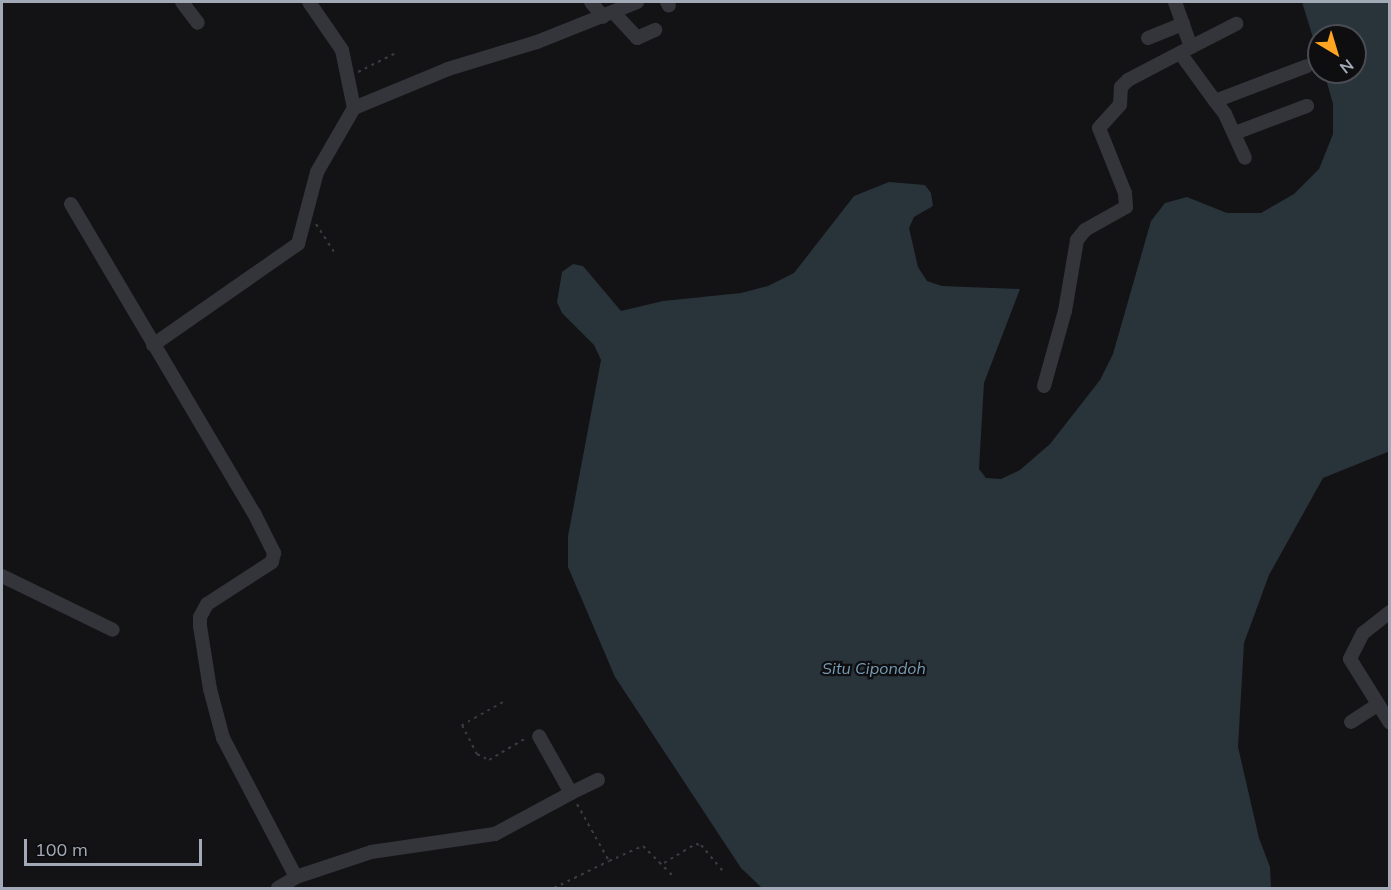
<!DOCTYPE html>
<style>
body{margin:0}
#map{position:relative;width:1391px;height:890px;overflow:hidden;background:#131315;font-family:Mulish,sans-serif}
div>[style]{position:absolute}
.water>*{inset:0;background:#28333a}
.path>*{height:2px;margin-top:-1px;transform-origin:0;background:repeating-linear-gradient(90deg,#393c41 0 3px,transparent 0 7.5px)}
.minor>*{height:14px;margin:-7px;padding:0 7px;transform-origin:7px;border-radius:7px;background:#34353a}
span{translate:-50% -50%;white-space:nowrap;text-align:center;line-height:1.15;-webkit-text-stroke:4.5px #0e0e10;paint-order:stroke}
.water-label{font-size:16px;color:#779cb5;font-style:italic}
.frame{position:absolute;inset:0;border:3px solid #a3aab7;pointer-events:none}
.north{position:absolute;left:1307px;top:24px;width:60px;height:60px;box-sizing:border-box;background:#0e0e10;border:2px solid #4a4c53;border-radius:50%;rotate:142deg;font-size:16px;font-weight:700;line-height:24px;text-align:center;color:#a3aab7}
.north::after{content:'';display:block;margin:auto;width:21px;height:27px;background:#ffa521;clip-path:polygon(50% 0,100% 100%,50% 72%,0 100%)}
.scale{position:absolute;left:24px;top:839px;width:178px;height:27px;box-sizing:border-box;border:3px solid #a3aab7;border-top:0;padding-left:8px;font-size:18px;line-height:21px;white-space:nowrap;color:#a3aab7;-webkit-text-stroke:4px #0e0e10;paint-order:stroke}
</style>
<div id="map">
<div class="water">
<i style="clip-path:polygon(1302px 2px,1389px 2px,1390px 451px,1323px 478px,1269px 575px,1244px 643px,1238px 747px,1259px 838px,1270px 867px,1271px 888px,762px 888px,741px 868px,615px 677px,568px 567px,568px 536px,601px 360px,594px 345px,562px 313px,557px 302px,562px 272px,573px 264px,583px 266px,621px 311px,663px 301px,741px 293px,768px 286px,794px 273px,854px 196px,889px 182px,925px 185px,931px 193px,933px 206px,914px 217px,909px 228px,918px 267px,927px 281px,942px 286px,1020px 289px,984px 383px,979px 469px,986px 478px,1001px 479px,1020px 470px,1050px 444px,1100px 380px,1113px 354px,1151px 221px,1165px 203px,1187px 197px,1227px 213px,1261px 213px,1294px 194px,1319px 169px,1333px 134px,1333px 104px,1324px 72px,1355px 72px,1355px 36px,1319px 36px,1319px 57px)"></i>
</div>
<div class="path">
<i style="left:358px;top:72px;width:42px;rotate:-26.6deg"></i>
<i style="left:316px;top:224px;width:33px;rotate:57deg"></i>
<i style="left:503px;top:702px;width:47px;rotate:150.7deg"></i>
<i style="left:462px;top:725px;width:33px;rotate:63deg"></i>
<i style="left:477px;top:754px;width:13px;rotate:27deg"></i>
<i style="left:489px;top:760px;width:43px;rotate:-30.7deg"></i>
<i style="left:577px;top:804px;width:65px;rotate:60.7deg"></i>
<i style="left:609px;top:861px;width:37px;rotate:-24deg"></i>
<i style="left:643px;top:846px;width:41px;rotate:45deg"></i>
<i style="left:664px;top:863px;width:37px;rotate:-31deg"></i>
<i style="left:696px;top:844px;width:5px;rotate:11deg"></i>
<i style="left:701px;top:845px;width:35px;rotate:50deg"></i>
<i style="left:554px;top:888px;width:61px;rotate:-26.1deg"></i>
</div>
<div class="minor">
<i style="left:182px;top:2px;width:26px;rotate:53deg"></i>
<i style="left:591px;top:2px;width:19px;rotate:51deg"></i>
<i style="left:667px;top:2px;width:4px;rotate:63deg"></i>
<i style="left:614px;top:13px;width:34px;rotate:47deg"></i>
<i style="left:637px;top:38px;width:20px;rotate:-24deg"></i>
<i style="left:1148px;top:38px;width:38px;rotate:-22deg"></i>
<i style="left:1191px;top:47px;width:51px;rotate:-27.1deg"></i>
<i style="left:1180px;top:53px;width:59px;rotate:53.9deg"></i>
<i style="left:1215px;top:101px;width:98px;rotate:-20.8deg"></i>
<i style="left:1215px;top:101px;width:16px;rotate:52deg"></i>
<i style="left:1225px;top:114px;width:48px;rotate:65.6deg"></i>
<i style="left:354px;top:108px;width:102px;rotate:-22.5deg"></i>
<i style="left:448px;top:69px;width:93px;rotate:-16.9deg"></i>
<i style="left:537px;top:42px;width:108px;rotate:-21.8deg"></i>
<i style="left:1235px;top:133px;width:77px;rotate:-20.6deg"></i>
<i style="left:71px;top:204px;width:359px;rotate:59.4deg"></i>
<i style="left:254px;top:513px;width:45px;rotate:63.4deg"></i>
<i style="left:274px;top:553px;width:9px;rotate:103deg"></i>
<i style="left:272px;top:562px;width:77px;rotate:147.1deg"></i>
<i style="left:207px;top:604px;width:15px;rotate:118deg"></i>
<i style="left:200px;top:617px;width:9px;rotate:90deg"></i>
<i style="left:200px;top:626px;width:64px;rotate:81deg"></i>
<i style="left:210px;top:689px;width:51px;rotate:75.1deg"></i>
<i style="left:223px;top:738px;width:157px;rotate:62.3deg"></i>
<i style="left:153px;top:345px;width:177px;rotate:-34.9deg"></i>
<i style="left:298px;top:244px;width:74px;rotate:-75.2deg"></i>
<i style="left:317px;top:172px;width:74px;rotate:-60deg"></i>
<i style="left:354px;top:108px;width:59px;rotate:-101.7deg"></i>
<i style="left:342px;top:50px;width:58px;rotate:-124.5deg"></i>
<i style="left:1044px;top:386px;width:78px;rotate:-74.4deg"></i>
<i style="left:1065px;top:311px;width:72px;rotate:-80.4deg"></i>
<i style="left:1077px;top:240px;width:13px;rotate:-51deg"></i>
<i style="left:1085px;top:230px;width:47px;rotate:-29.3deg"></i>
<i style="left:1126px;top:207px;width:14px;rotate:-94deg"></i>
<i style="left:1125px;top:193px;width:70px;rotate:-111.8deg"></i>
<i style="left:1099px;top:128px;width:31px;rotate:-48deg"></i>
<i style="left:1120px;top:105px;width:18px;rotate:-87deg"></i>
<i style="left:1121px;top:87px;width:10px;rotate:-45deg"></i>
<i style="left:1128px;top:80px;width:71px;rotate:-27.6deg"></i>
<i style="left:1191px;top:47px;width:48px;rotate:-109.6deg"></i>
<i style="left:2px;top:576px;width:123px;rotate:25.9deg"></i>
<i style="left:1390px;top:612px;width:34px;rotate:142deg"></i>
<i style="left:1363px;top:633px;width:29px;rotate:117deg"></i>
<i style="left:1350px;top:659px;width:75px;rotate:58deg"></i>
<i style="left:1351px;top:722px;width:31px;rotate:-33deg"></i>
<i style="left:571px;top:793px;width:30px;rotate:-26deg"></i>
<i style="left:278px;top:888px;width:21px;rotate:-31deg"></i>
<i style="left:296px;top:877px;width:79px;rotate:-18.4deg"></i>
<i style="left:371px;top:852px;width:125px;rotate:-8.3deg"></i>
<i style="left:495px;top:834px;width:86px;rotate:-28.3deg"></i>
<i style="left:571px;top:793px;width:65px;rotate:-119.3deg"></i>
</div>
<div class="water-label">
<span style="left:874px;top:668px">Situ Cipondoh</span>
</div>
<div class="frame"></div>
<div class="north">N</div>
<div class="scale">100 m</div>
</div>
